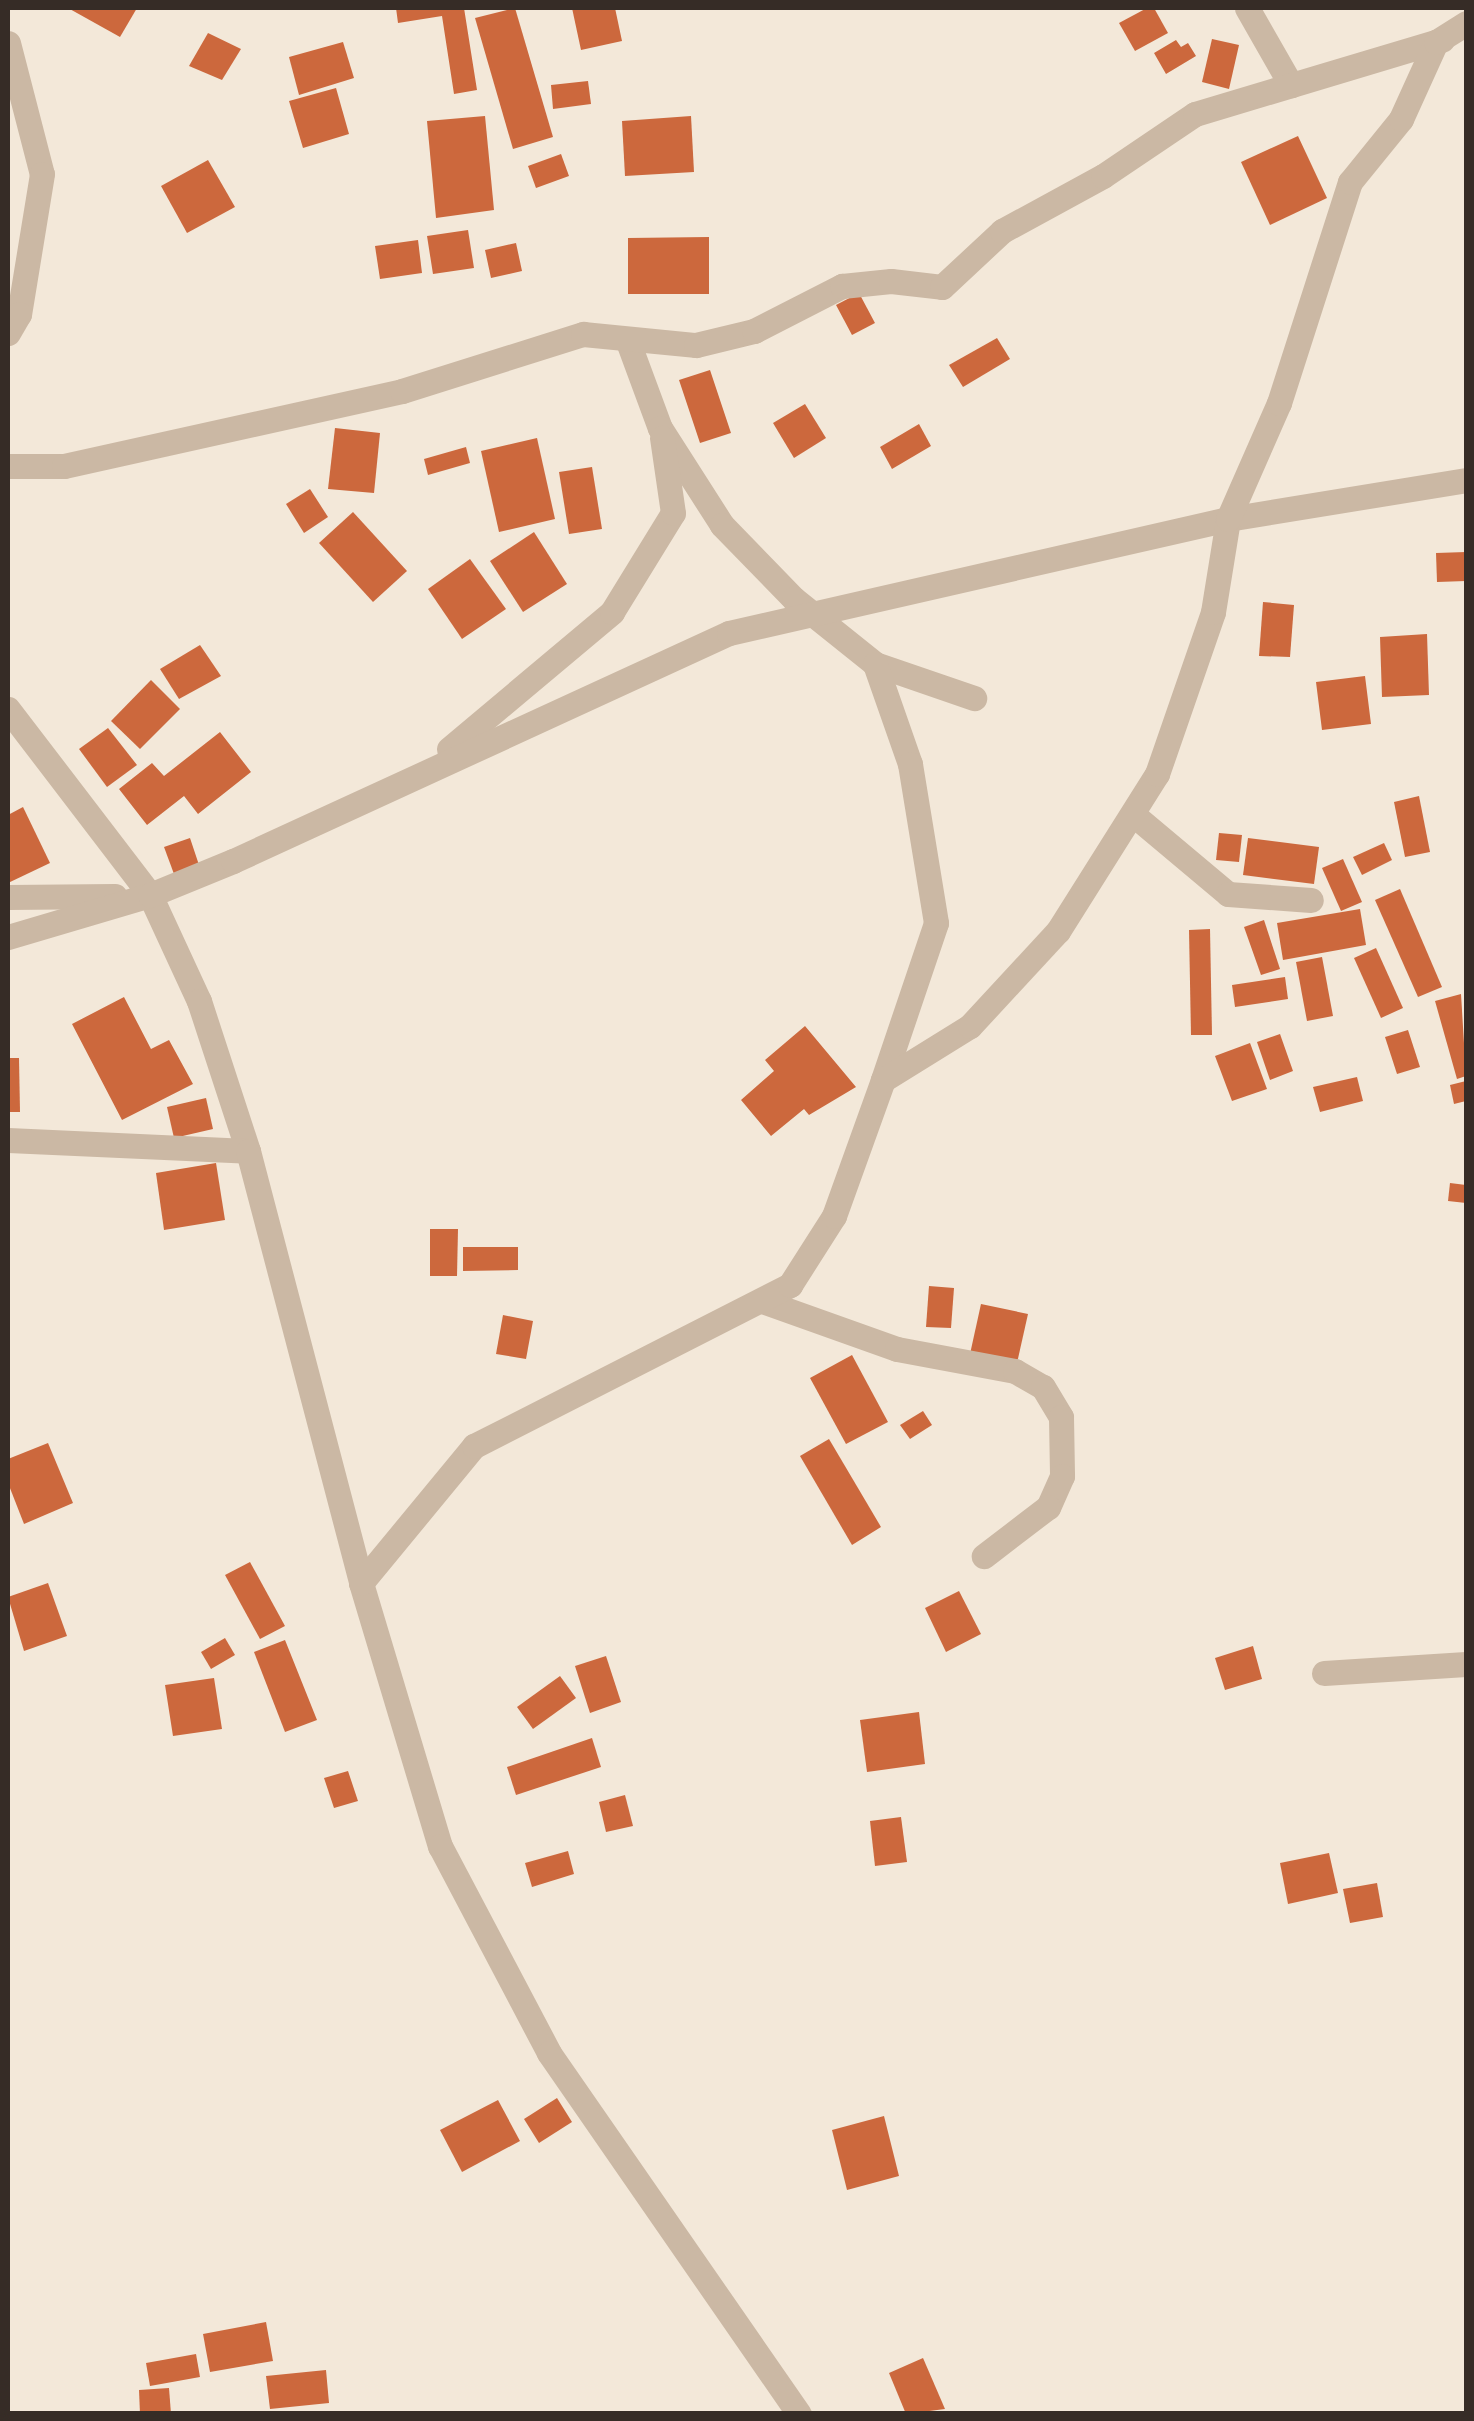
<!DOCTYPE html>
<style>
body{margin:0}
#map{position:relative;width:1474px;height:2421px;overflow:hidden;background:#f3e8d9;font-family:Arial,sans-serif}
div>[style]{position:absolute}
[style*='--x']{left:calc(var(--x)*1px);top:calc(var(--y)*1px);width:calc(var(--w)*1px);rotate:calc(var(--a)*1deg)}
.building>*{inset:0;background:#cc683d}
.street>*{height:25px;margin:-12.5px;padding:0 12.5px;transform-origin:12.5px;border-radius:12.5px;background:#cbb8a4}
span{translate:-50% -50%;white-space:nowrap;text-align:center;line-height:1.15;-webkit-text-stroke:8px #faf2e5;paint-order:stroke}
.frame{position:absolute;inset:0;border:10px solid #362c26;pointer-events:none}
</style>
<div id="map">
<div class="building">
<i style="clip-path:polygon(68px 8px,137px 8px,120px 37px)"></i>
<i style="clip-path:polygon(396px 8px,464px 8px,477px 90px,454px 94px,442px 16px,398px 23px)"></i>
<i style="clip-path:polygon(515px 8px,553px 137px,513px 149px,475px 18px)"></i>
<i style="clip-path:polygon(572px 8px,615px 8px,622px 41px,581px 50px)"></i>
<i style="clip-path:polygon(1147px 8px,1154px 8px,1168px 33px,1135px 51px,1119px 23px)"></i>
<i style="clip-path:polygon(208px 33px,241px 49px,222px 80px,189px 66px)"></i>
<i style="clip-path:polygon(1212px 39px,1239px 45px,1229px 89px,1202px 82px)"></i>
<i style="clip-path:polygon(1176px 40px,1181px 47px,1188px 43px,1196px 56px,1166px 74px,1154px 53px)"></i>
<i style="clip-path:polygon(343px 42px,354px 78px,299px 95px,289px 57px)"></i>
<i style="clip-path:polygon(588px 81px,591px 104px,553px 109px,551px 85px)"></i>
<i style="clip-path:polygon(336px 88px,349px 134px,303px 148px,289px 101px)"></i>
<i style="clip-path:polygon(485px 116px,494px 210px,436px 218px,427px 121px)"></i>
<i style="clip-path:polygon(691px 116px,694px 172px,625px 176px,622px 121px)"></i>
<i style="clip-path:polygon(1298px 136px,1327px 198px,1270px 225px,1241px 162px)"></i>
<i style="clip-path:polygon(561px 154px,569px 176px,536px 188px,528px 166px)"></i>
<i style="clip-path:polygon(208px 160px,235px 207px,187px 233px,161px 186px)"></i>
<i style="clip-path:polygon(468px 230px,474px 268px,433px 274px,427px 236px)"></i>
<i style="clip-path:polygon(709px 237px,709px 294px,628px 294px,628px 238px)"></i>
<i style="clip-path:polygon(418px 240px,422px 273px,380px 279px,375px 246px)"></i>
<i style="clip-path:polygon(516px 243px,522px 271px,491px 278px,485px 250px)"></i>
<i style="clip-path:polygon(859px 293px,875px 323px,852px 335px,836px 305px)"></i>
<i style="clip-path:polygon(997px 338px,1010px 359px,963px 387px,949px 365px)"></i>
<i style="clip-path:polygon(710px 370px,731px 433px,700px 443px,679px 380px)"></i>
<i style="clip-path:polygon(805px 404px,826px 438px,794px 458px,773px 423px)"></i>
<i style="clip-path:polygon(919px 424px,931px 446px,892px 469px,880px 447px)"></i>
<i style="clip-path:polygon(335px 428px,380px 433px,374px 493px,328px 489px)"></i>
<i style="clip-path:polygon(537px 438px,555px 519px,499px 532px,481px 451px)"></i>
<i style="clip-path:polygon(466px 447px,470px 463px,428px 475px,424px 459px)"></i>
<i style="clip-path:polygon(592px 467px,602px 529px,569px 534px,559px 472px)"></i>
<i style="clip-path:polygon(310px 489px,328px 517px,304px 533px,286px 504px)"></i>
<i style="clip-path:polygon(353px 512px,407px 571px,373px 602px,319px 543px)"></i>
<i style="clip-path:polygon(534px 532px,567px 584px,523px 612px,490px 561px)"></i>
<i style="clip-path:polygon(1466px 552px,1466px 581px,1437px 582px,1436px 553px)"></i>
<i style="clip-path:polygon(470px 559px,506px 609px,462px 639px,428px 589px)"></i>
<i style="clip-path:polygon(1263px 602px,1294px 605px,1290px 657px,1259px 656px)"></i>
<i style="clip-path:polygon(1427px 634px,1429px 695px,1382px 697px,1380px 637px)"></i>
<i style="clip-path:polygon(200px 645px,221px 676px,179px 699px,160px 669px)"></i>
<i style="clip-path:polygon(1365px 676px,1371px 724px,1322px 730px,1316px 682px)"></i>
<i style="clip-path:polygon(151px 680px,180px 709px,140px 749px,111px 721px)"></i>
<i style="clip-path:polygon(108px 728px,137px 765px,107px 787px,79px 749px)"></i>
<i style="clip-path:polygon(220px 732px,251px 772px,198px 814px,184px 796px,147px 825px,119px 789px,152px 763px,164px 776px)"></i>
<i style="clip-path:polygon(1419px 796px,1430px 852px,1405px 857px,1394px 802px)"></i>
<i style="clip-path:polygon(23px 807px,50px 863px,8px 883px,8px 815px)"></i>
<i style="clip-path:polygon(1219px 833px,1242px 835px,1239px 862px,1216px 860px)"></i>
<i style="clip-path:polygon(190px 838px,199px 865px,174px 874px,164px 847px)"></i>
<i style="clip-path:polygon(1248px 838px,1319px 847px,1314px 884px,1243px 875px)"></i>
<i style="clip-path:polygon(1384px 843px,1392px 860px,1362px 875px,1353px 857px)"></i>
<i style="clip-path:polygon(1343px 859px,1362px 902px,1341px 911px,1322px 868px)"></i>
<i style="clip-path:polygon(1400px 889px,1442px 987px,1418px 997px,1375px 900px)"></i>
<i style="clip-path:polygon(1360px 909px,1366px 945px,1283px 960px,1277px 923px)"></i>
<i style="clip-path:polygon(1264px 920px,1280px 969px,1261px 975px,1244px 927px)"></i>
<i style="clip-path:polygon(1210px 929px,1212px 1035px,1191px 1035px,1189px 930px)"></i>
<i style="clip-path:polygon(1376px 948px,1403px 1008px,1381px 1018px,1354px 958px)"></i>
<i style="clip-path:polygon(1322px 957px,1333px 1016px,1307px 1021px,1296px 962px)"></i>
<i style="clip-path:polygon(1285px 977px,1288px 999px,1235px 1007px,1232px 985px)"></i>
<i style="clip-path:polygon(1461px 994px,1466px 1076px,1457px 1079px,1435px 1001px)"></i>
<i style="clip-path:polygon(124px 997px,151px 1049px,169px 1040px,193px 1084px,122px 1120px,72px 1024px)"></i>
<i style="clip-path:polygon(805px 1026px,856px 1087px,809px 1115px,804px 1109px,771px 1136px,741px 1100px,774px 1071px,765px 1060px)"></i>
<i style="clip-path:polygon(1408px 1030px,1420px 1067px,1397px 1074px,1385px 1037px)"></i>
<i style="clip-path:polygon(1280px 1034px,1293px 1071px,1270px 1080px,1257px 1042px)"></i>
<i style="clip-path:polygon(1250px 1043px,1267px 1089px,1232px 1101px,1215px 1056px)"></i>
<i style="clip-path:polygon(8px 1058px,19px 1058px,20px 1112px,8px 1112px)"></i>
<i style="clip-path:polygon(1357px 1077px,1363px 1101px,1320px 1112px,1313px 1087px)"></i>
<i style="clip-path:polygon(1466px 1081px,1466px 1101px,1454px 1104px,1450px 1085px)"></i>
<i style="clip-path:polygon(206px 1098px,213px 1129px,174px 1138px,167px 1107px)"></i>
<i style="clip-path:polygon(216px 1163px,225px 1220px,164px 1230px,156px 1173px)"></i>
<i style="clip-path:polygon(1450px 1183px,1466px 1185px,1466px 1203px,1448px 1201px)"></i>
<i style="clip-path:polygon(430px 1229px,458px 1229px,457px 1276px,430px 1276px)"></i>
<i style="clip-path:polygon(463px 1247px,518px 1247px,518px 1270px,463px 1271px)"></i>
<i style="clip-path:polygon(929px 1286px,954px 1288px,951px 1328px,926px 1327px)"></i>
<i style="clip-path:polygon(981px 1304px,1028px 1314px,1017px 1363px,970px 1354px)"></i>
<i style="clip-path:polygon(503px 1315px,533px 1321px,526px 1359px,496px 1354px)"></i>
<i style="clip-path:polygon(852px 1355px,888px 1422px,846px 1444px,810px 1378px)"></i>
<i style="clip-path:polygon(923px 1411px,932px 1425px,910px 1439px,900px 1425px)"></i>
<i style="clip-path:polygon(829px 1439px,881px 1527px,852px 1545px,800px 1456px)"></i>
<i style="clip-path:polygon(48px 1443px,73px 1503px,24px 1524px,8px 1483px,8px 1459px)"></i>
<i style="clip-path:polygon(250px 1562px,285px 1626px,260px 1639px,225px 1575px)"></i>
<i style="clip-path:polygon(48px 1583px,67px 1636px,24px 1651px,8px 1597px)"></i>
<i style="clip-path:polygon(959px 1591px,981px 1634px,946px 1652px,925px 1608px)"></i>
<i style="clip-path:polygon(225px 1638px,235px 1655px,211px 1669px,201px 1652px)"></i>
<i style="clip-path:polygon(285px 1640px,317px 1720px,285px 1732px,254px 1652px)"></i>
<i style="clip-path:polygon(1253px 1646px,1262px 1679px,1225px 1690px,1215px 1658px)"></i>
<i style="clip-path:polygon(606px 1656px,621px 1702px,590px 1713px,575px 1666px)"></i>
<i style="clip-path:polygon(560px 1676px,576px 1698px,533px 1729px,517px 1707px)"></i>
<i style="clip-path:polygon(214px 1678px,222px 1729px,173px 1736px,165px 1685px)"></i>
<i style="clip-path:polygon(919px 1712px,925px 1764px,867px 1772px,860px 1720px)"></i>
<i style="clip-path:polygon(592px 1738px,601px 1767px,516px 1795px,507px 1767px)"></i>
<i style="clip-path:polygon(348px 1771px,358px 1801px,334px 1808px,324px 1778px)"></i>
<i style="clip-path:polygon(625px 1795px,633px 1826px,606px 1832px,599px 1802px)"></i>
<i style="clip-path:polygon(901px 1817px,907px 1862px,875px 1866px,870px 1821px)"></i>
<i style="clip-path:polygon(568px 1851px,574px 1874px,532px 1887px,525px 1863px)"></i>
<i style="clip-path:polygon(1329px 1853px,1338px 1893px,1288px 1904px,1280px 1863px)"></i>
<i style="clip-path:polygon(1377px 1883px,1383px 1917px,1350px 1923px,1343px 1889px)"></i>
<i style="clip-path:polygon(557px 2098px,572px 2122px,539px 2143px,524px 2119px)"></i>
<i style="clip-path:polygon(498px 2100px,520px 2141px,462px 2172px,440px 2130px)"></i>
<i style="clip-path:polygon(884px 2116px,899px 2176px,847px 2190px,832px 2130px)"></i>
<i style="clip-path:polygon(266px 2322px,273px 2361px,210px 2372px,203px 2334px)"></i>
<i style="clip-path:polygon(196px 2354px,200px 2377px,150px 2386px,146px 2363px)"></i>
<i style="clip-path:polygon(923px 2358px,945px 2409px,906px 2414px,889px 2373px)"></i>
<i style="clip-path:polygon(326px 2370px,329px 2403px,270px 2409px,266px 2376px)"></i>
<i style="clip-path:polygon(169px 2388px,171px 2414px,140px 2414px,139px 2390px)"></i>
</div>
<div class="street">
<i style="--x:1247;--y:8;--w:89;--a:60.3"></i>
<i style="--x:8;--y:43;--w:135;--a:75.5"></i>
<i style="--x:42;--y:174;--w:142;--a:99.3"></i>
<i style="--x:19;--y:314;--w:22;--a:120"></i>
<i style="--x:627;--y:339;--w:95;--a:69.7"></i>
<i style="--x:660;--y:428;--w:115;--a:57.4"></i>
<i style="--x:722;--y:525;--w:103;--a:45.8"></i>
<i style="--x:794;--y:599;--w:104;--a:38.7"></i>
<i style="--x:875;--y:664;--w:105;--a:19"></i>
<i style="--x:8;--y:466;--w:56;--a:0"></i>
<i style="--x:64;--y:466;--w:346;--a:-12.5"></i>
<i style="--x:402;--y:391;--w:190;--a:-17.5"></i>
<i style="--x:583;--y:334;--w:114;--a:5.6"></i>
<i style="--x:696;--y:345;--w:60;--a:-13.6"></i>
<i style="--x:754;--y:331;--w:99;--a:-27.1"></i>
<i style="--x:842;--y:286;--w:49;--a:-5.8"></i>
<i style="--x:891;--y:281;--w:51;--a:6.7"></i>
<i style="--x:942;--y:287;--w:82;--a:-43"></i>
<i style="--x:1002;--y:231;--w:115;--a:-28.6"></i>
<i style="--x:1103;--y:176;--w:111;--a:-34"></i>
<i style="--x:1195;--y:114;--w:258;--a:-16.7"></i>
<i style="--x:875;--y:664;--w:106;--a:70.7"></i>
<i style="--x:910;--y:764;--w:161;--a:80.7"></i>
<i style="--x:936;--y:923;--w:166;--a:108.7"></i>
<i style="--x:8;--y:709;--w:234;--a:52.6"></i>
<i style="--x:150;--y:895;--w:117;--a:65.2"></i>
<i style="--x:199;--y:1001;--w:158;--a:71.9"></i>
<i style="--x:449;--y:749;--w:213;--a:-40"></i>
<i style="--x:612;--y:612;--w:116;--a:-58.4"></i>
<i style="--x:673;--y:513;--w:76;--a:-98.3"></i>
<i style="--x:1135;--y:816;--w:121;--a:40"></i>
<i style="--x:1228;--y:894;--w:83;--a:4.1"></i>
<i style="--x:8;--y:897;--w:107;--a:-0.5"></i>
<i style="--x:8;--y:937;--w:148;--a:-16.5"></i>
<i style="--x:150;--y:895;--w:90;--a:-22.3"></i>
<i style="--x:233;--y:861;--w:546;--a:-24.69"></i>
<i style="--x:729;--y:633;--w:512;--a:-12.87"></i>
<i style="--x:1228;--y:519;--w:241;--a:-9.3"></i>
<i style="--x:8;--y:1140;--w:240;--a:2.6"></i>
<i style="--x:248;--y:1151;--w:447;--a:75.3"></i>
<i style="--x:361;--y:1583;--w:275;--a:73.3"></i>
<i style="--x:440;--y:1846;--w:234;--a:62.2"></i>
<i style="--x:549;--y:2053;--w:439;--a:55.3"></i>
<i style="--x:765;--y:1302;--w:140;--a:19.6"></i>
<i style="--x:897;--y:1349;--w:120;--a:10.6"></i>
<i style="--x:1015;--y:1371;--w:32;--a:30"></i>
<i style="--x:1043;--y:1387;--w:35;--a:59"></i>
<i style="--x:1061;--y:1417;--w:59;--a:89"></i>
<i style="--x:1062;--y:1476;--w:34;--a:114"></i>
<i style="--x:1048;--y:1507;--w:81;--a:142.6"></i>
<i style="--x:361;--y:1583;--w:178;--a:-50.5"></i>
<i style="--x:474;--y:1446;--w:355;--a:-27"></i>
<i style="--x:790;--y:1285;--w:82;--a:-57.5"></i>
<i style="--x:834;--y:1216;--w:145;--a:-70.2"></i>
<i style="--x:883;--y:1080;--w:102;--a:-31.8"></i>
<i style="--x:970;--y:1026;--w:129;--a:-47.2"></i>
<i style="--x:1058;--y:931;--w:186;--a:-57.8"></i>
<i style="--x:1157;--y:774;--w:171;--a:-70.9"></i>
<i style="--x:1213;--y:612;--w:94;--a:-80.8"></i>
<i style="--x:1228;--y:519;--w:127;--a:-66.3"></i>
<i style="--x:1279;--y:403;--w:232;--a:-72.2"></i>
<i style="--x:1350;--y:182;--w:81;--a:-51"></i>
<i style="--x:1401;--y:119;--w:85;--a:-65.6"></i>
<i style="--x:1436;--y:42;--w:36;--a:-32"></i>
<i style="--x:1324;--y:1673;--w:142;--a:-3.6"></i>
</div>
<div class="frame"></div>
</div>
